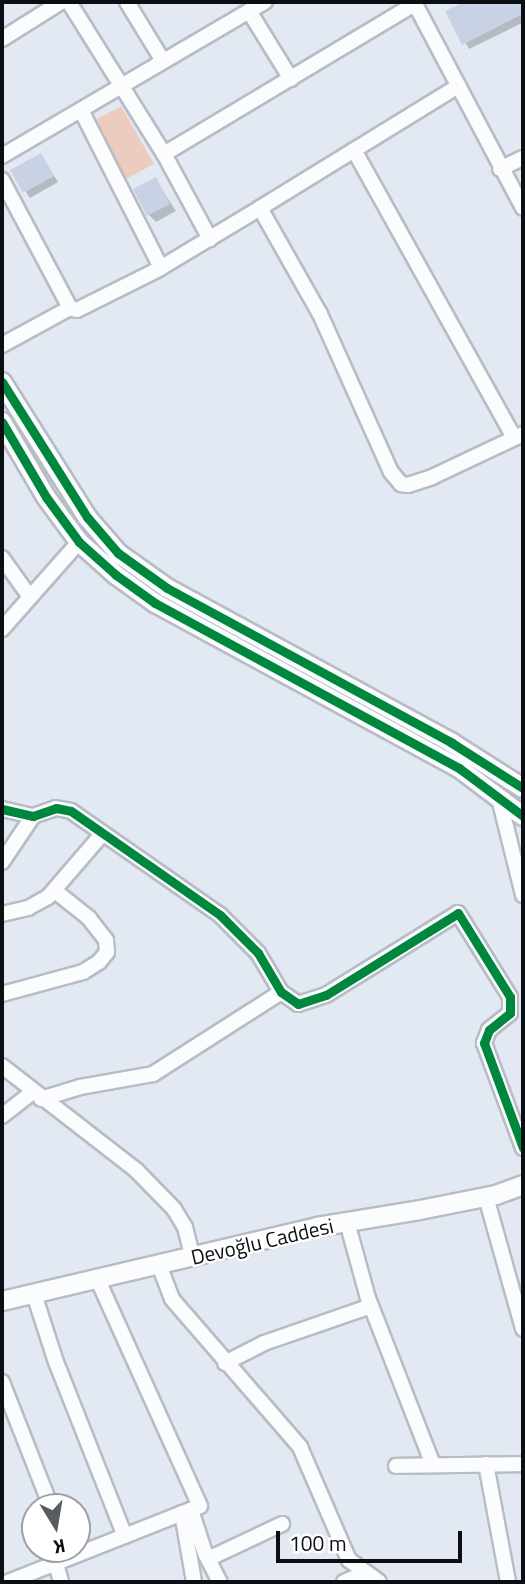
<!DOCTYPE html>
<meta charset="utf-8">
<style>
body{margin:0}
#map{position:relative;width:525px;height:1584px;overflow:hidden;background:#e3e9f3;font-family:"Titillium Web",sans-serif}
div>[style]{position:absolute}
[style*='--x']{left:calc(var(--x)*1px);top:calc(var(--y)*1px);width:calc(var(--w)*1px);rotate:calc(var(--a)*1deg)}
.green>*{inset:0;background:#ebccbe}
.shadow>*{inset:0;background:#0003}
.building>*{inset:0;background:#c8d2e4}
.roads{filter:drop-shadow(2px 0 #b8bcc4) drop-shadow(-2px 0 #b8bcc4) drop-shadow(0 2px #b8bcc4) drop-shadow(0 -2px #b8bcc4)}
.minor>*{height:14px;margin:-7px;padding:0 7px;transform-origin:7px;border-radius:7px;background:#fbfcfd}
.tertiary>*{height:18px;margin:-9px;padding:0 9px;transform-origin:9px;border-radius:9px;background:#fbfcfd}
.cycleway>*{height:9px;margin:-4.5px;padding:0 4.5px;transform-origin:4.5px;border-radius:4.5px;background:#00873e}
span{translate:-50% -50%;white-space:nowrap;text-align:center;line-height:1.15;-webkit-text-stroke:5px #fff;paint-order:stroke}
.street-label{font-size:21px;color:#0b0f14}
.frame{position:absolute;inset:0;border:4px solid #0b0f14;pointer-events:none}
.north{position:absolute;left:21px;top:1493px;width:70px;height:70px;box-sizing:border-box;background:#fff;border:2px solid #9d9fa1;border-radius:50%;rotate:169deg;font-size:19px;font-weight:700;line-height:28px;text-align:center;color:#0b0f14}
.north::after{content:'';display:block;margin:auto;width:24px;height:32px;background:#575b62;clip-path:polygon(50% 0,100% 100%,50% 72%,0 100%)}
.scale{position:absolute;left:276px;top:1531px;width:186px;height:32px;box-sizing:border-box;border:4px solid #0b0f14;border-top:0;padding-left:9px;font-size:21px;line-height:24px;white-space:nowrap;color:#0b0f14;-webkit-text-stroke:5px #fff;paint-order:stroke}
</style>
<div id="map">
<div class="green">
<i style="clip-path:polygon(121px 106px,154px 164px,122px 181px,97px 119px)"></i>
</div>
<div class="shadow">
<i style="clip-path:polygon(468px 2px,523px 2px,523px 25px,522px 23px,469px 49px,447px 12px)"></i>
<i style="clip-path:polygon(41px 155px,58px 182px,30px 198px,12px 171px)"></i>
<i style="clip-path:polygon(155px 179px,176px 211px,156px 222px,149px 215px)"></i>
</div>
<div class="building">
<i style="clip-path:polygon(464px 2px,523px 2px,523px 14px,462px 45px,445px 11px)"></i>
<i style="clip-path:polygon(41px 153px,54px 176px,23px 193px,10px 170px)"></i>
<i style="clip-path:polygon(156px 177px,170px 204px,147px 216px,133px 189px)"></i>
</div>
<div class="roads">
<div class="minor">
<i style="--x:69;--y:2;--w:179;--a:58"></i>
<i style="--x:127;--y:2;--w:69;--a:58.6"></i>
<i style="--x:414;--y:2;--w:233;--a:62.1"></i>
<i style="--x:249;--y:11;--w:80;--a:58.3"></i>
<i style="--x:2;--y:39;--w:70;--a:-32.1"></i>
<i style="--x:81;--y:110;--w:177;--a:63.1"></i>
<i style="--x:354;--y:150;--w:329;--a:60.9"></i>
<i style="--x:2;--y:156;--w:305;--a:-30.4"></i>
<i style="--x:500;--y:169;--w:25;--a:-26"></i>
<i style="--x:2;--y:180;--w:145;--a:62"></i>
<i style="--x:70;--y:308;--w:7;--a:16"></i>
<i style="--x:77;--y:310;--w:89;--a:-26.6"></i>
<i style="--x:157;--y:270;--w:120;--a:-31"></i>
<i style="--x:260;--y:208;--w:122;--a:60.5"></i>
<i style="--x:320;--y:314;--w:173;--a:65.8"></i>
<i style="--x:391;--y:472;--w:16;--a:50"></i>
<i style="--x:401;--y:484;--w:7;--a:8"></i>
<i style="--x:408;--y:485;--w:25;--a:-18"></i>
<i style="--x:432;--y:477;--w:101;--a:-25.3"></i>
<i style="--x:260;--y:208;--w:233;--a:-31.6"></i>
<i style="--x:210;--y:239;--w:97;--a:-118.4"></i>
<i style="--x:164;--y:154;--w:292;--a:-30.9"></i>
<i style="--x:2;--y:345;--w:77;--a:-28.6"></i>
<i style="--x:2;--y:558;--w:48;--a:54.3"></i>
<i style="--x:2;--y:629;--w:116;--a:-48.5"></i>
<i style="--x:499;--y:798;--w:100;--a:76.1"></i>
<i style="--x:2;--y:809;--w:32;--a:13"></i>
<i style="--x:33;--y:816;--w:24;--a:-19"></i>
<i style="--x:56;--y:808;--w:15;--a:11"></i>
<i style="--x:71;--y:811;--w:182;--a:34.9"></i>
<i style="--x:220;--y:915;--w:54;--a:45"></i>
<i style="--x:258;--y:953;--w:45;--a:59.5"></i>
<i style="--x:281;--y:992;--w:21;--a:35"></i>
<i style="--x:298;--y:1004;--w:29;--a:-18"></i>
<i style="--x:326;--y:995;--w:155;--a:-31.8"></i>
<i style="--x:458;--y:913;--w:99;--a:58.2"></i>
<i style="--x:510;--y:997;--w:16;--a:90"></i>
<i style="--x:510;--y:1013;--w:27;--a:141"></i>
<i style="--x:489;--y:1030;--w:14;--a:111"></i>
<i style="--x:484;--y:1043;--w:112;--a:69.6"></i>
<i style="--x:2;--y:862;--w:55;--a:-56"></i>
<i style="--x:2;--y:914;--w:27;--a:-13"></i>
<i style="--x:28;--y:908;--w:23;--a:-29"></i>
<i style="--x:48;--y:897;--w:84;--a:-49.3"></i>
<i style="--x:2;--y:994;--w:84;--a:-15.2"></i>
<i style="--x:83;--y:972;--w:19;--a:-32"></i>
<i style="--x:99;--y:962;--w:13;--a:-51"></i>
<i style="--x:107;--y:952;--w:12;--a:-95"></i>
<i style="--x:106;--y:940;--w:28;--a:-128"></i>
<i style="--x:89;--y:918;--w:43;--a:-141.5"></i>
<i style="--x:2;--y:1066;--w:170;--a:37.8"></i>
<i style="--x:136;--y:1170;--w:54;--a:45.7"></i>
<i style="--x:174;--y:1209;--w:21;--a:59"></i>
<i style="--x:185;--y:1227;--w:30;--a:76"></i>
<i style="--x:41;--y:1099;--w:41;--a:-17.1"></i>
<i style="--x:80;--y:1087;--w:74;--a:-10.1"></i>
<i style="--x:153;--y:1074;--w:152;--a:-32.6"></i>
<i style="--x:2;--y:1116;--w:39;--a:-38"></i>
<i style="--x:486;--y:1197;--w:137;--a:74.3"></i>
<i style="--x:347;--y:1222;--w:79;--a:74.6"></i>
<i style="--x:368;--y:1298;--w:179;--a:68.7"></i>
<i style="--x:159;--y:1265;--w:36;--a:69"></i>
<i style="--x:172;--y:1299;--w:196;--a:49.1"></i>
<i style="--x:300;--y:1447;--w:123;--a:66.6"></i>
<i style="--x:349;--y:1560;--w:37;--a:36"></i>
<i style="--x:34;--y:1294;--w:71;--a:72.1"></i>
<i style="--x:56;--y:1362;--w:187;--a:68.4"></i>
<i style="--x:225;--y:1363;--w:44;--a:-27.1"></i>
<i style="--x:264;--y:1343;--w:113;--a:-19.1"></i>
<i style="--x:2;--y:1382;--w:134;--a:68.6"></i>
<i style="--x:486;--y:1464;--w:120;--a:79.4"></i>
<i style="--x:396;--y:1466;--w:127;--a:-0.9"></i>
<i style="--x:191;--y:1510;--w:45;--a:72"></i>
<i style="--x:205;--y:1553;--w:33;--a:63"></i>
<i style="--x:182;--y:1513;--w:70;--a:80.1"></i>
<i style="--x:208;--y:1559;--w:82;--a:-25.3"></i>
<i style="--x:56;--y:1564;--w:19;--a:74"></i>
<i style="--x:8;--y:1582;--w:206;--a:-21.6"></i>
<i style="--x:200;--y:1506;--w:248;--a:-114.3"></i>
<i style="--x:344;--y:1582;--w:23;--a:-23"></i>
</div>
<div class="tertiary">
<i style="--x:2;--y:382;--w:160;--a:57.8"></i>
<i style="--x:87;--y:517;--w:48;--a:49.3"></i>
<i style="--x:118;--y:553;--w:60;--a:35.5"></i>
<i style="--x:167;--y:588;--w:324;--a:28.5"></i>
<i style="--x:452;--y:743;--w:84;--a:32.4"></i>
<i style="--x:2;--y:422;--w:87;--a:59.6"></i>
<i style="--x:46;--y:497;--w:56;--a:53.7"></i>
<i style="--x:79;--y:542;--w:50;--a:41.7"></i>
<i style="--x:116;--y:575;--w:48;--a:35.7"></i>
<i style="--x:155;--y:603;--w:346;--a:28.5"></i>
<i style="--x:459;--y:768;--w:80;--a:36.9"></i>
<i style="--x:2;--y:1301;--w:324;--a:-13.2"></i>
<i style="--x:317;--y:1227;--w:104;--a:-9.4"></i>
<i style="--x:420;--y:1210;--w:77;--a:-11.2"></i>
<i style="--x:496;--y:1195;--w:29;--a:-20"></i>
</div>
</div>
<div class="cycleway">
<i style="--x:2;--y:382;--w:160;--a:57.8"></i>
<i style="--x:87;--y:517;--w:48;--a:49.3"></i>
<i style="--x:118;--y:553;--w:60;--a:35.5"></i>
<i style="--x:167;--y:588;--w:324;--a:28.5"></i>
<i style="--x:452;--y:743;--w:84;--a:32.4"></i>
<i style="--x:2;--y:422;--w:87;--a:59.6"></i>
<i style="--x:46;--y:497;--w:56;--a:53.7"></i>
<i style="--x:79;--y:542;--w:50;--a:41.7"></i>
<i style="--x:116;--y:575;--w:48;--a:35.7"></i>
<i style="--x:155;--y:603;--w:346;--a:28.5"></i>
<i style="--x:459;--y:768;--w:80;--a:36.9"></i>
<i style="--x:2;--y:809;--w:32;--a:13"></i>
<i style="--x:33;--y:816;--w:24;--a:-19"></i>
<i style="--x:56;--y:808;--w:15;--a:11"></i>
<i style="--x:71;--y:811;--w:182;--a:34.9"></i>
<i style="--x:220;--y:915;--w:54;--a:45"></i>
<i style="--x:258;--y:953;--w:45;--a:59.5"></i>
<i style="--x:281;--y:992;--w:21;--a:35"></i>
<i style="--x:298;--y:1004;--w:29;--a:-18"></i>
<i style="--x:326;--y:995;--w:155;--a:-31.8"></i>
<i style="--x:458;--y:913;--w:99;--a:58.2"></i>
<i style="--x:510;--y:997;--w:16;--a:90"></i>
<i style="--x:510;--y:1013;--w:27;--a:141"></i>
<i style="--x:489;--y:1030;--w:14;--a:111"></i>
<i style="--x:484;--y:1043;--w:112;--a:69.6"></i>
</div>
<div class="street-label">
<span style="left:262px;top:1241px;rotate:-13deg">Devoğlu Caddesi</span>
</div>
<div class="frame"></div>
<div class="north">K</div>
<div class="scale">100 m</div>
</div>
